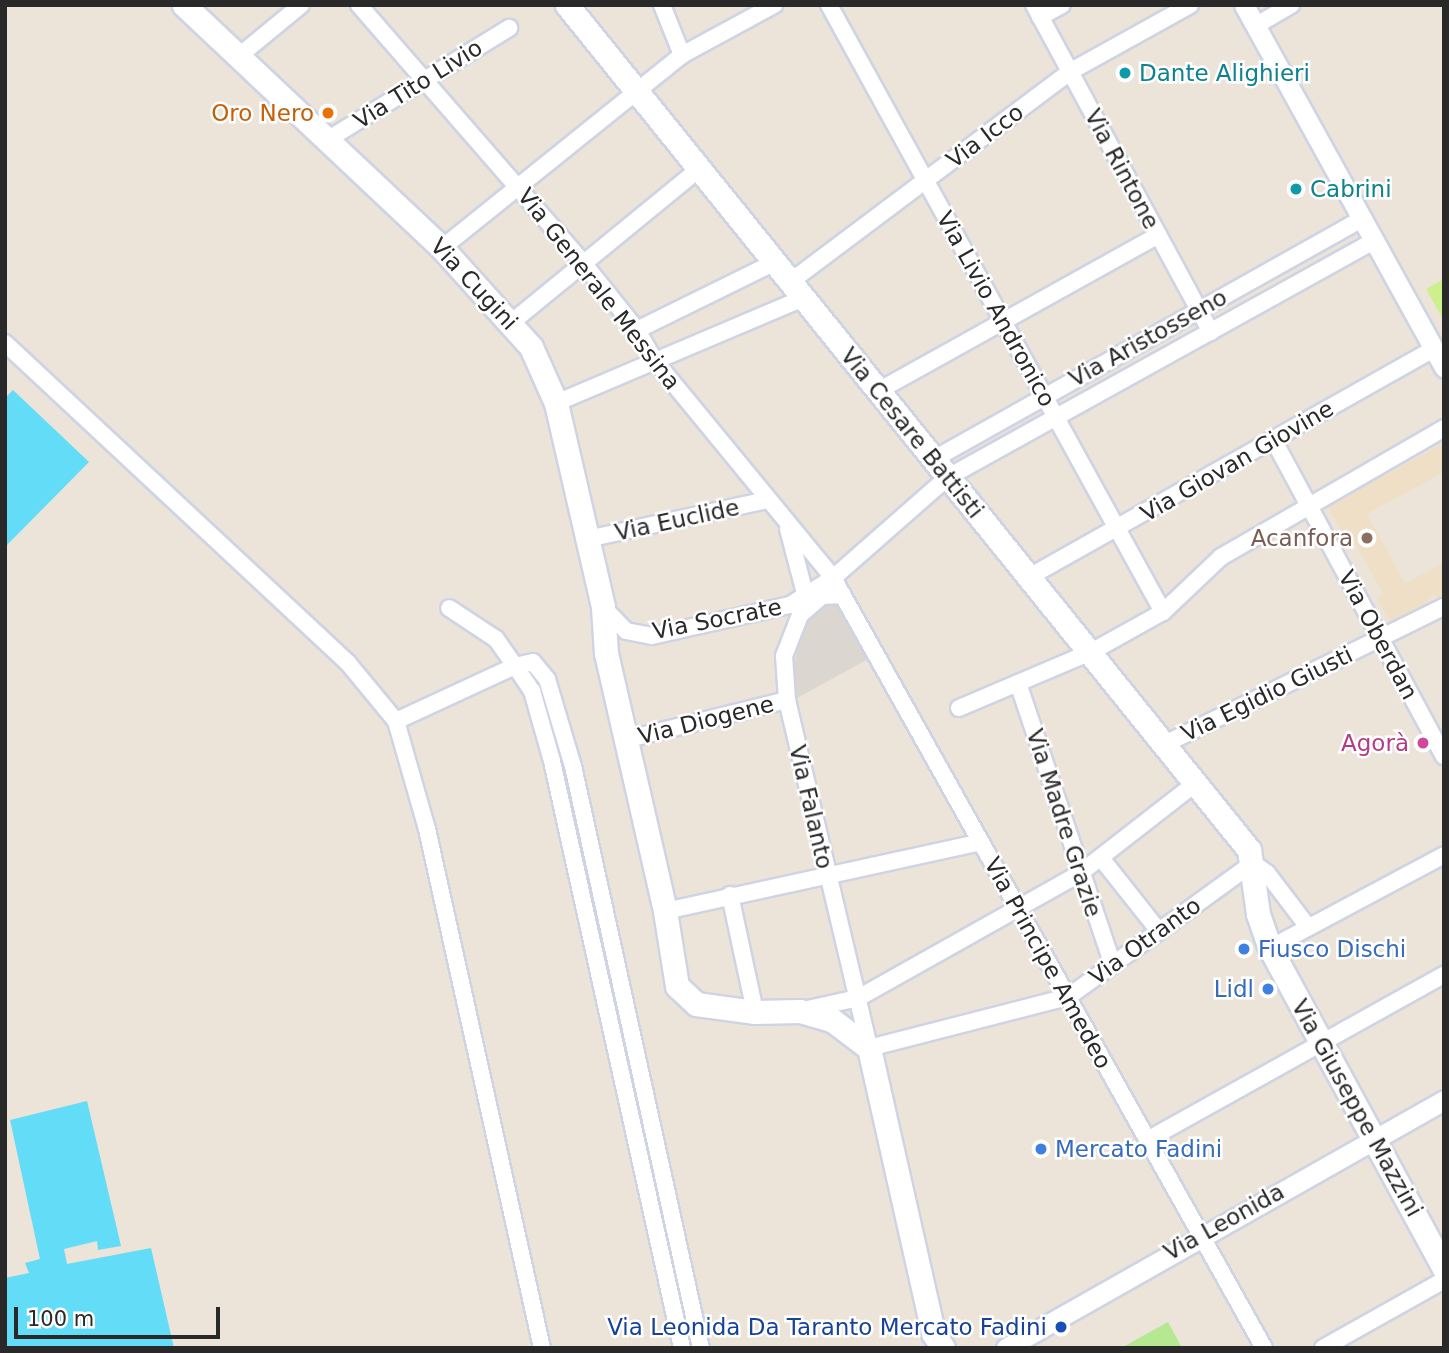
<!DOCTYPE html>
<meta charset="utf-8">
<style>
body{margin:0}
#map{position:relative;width:1449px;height:1353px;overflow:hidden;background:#ece3d9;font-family:"DejaVu Sans",sans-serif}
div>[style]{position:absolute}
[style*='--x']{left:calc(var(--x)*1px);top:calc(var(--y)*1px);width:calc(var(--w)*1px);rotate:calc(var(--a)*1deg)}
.education>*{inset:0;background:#f0dfc7}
.green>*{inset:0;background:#b5e891}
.pitch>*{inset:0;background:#cdf08c}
.plaza>*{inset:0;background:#dcd6d0}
.water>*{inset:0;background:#63dcf7}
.roads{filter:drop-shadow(2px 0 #ced4e3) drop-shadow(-2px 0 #ced4e3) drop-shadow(0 2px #ced4e3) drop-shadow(0 -2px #ced4e3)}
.minor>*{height:16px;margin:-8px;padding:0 8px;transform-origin:8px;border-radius:8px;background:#fff}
.tertiary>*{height:19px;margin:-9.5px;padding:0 9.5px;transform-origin:9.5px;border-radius:9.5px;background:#fff}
.secondary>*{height:23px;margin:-11.5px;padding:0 11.5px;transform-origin:11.5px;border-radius:11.5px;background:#fff}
.dots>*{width:19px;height:19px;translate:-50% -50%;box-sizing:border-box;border:4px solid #fff;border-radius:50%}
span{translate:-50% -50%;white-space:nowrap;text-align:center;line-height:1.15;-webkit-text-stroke:5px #fff;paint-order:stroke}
.culture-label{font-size:23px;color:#0d838f}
.left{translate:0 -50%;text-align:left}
.street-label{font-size:23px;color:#292929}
.food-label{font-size:23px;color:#c56008}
.right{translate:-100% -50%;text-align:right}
.education-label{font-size:23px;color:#785e54}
.hotel-label{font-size:23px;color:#b23c85}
.shop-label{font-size:23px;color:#366cbe}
.transit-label{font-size:23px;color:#164399}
.frame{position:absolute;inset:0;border:7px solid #292929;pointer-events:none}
.scale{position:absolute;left:14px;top:1307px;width:206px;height:32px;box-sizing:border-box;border:4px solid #292929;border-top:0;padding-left:9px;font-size:21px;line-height:24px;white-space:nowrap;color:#292929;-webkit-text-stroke:5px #fff;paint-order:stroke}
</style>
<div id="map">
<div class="education">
<i style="clip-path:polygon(1444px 443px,1444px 472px,1367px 514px,1405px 583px,1444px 563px,1444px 596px,1437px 599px,1435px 595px,1428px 599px,1429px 603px,1391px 623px,1377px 598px,1383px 594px,1347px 528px,1341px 531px,1328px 507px)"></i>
</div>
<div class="green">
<i style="clip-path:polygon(1168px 1322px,1182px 1348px,1121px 1348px)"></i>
</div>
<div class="pitch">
<i style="clip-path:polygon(1444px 279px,1444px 321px,1426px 289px)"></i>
</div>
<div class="plaza">
<i style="clip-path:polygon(825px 601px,843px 606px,870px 658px,797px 698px,794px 666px,800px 638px,814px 609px)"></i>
</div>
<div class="water">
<i style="clip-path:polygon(13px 390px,89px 462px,5px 547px,5px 398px)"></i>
<i style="clip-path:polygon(87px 1101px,121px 1246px,98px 1250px,97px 1241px,64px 1249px,67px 1264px,151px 1248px,174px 1348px,5px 1348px,5px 1278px,29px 1273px,25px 1263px,40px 1259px,10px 1120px)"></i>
</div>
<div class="roads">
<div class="minor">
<i style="--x:359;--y:5;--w:343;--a:49"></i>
<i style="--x:584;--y:264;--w:85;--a:51.2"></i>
<i style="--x:637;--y:330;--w:36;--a:60"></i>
<i style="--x:655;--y:361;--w:281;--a:50.6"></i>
<i style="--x:833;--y:578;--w:882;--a:60.76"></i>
<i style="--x:662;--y:5;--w:54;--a:68.2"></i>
<i style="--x:829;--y:5;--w:693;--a:61.18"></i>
<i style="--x:1034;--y:5;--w:372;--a:61.6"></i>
<i style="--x:1040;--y:17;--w:25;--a:-29"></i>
<i style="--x:1255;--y:26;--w:42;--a:-30.3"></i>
<i style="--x:239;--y:56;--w:80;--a:-39.4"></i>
<i style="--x:327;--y:140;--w:214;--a:-31.6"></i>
<i style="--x:442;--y:248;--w:308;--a:-38.8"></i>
<i style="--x:682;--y:55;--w:105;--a:-28.5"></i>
<i style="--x:790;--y:282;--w:351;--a:-36.9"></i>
<i style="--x:1071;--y:71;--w:136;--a:-29"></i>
<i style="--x:512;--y:322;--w:242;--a:-39.3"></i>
<i style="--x:637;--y:330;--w:154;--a:-26.2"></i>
<i style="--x:5;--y:343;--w:469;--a:43"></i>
<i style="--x:348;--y:663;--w:75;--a:50.4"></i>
<i style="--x:396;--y:721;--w:112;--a:74"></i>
<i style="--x:427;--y:829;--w:532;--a:77.51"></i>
<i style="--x:878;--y:391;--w:321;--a:-29.1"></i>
<i style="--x:556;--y:403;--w:268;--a:-23"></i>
<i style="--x:1273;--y:439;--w:360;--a:61.7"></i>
<i style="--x:934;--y:459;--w:491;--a:-29.3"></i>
<i style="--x:788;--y:529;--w:70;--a:75.2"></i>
<i style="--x:587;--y:539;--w:185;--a:-12.2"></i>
<i style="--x:1029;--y:577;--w:465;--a:-29.4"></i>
<i style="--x:843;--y:595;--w:21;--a:177"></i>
<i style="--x:822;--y:596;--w:29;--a:139"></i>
<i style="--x:800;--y:615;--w:44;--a:111.3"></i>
<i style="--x:784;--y:656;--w:44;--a:86.1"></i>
<i style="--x:787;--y:700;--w:358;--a:76.7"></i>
<i style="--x:869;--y:1048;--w:205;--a:-14.4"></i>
<i style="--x:1068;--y:997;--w:228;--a:-35.9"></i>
<i style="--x:1253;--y:863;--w:17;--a:36"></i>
<i style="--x:1267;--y:873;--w:68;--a:52.8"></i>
<i style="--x:603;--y:607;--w:33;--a:46"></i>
<i style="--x:626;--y:631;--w:26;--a:11"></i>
<i style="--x:652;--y:636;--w:141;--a:-12.7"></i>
<i style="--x:790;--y:605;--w:51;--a:-32.1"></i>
<i style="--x:833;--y:578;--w:153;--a:-41.3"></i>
<i style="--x:948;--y:477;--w:487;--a:-29"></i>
<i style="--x:1018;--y:683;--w:295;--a:71.4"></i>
<i style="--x:959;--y:708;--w:143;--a:-23"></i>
<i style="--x:1091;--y:652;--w:82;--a:-29.1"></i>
<i style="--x:1163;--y:612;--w:80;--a:-43.5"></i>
<i style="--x:1221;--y:557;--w:258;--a:-30"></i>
<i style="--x:396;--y:721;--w:131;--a:-24.8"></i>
<i style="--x:515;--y:666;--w:33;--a:-125"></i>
<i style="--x:496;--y:639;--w:56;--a:-146.6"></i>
<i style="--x:624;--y:740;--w:168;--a:-13.8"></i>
<i style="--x:1165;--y:744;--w:311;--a:-26.2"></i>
<i style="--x:1101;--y:858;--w:92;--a:51.6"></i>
<i style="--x:730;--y:895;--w:120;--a:77.9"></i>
<i style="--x:665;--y:911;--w:323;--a:-12.3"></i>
<i style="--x:1270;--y:948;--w:197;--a:-28.1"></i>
<i style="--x:803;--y:1010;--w:56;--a:-12.3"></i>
<i style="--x:858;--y:998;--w:253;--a:-29.3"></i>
<i style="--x:1079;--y:874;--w:148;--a:-37.9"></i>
<i style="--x:1147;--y:1140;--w:340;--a:-29.1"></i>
<i style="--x:682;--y:1348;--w:601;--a:-102.49"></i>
<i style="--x:552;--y:761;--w:73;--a:-105.9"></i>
<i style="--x:532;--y:691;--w:30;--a:-124"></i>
<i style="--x:515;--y:666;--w:18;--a:-13"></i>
<i style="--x:533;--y:662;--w:22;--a:51"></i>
<i style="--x:547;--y:679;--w:91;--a:73.4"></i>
<i style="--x:573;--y:766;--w:596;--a:77.6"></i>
<i style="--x:1323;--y:1348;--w:139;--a:-29.3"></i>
</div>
<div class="tertiary">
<i style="--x:1244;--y:5;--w:414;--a:61.1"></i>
<i style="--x:1006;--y:1348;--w:503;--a:-29.52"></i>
</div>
<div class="secondary">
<i style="--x:184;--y:5;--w:354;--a:43.3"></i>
<i style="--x:442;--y:248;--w:133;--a:48"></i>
<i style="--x:531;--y:347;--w:61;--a:65.9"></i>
<i style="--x:556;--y:403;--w:209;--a:77"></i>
<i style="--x:603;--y:607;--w:46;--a:86.3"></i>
<i style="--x:606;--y:653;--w:265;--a:77.1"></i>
<i style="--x:665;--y:911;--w:76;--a:80.9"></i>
<i style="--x:677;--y:986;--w:26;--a:43"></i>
<i style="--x:696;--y:1004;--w:60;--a:7.7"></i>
<i style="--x:755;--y:1012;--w:45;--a:-1.3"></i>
<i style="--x:800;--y:1011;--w:33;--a:16"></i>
<i style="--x:832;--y:1020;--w:46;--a:37.1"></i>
<i style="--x:869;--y:1048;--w:292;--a:77.3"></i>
<i style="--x:933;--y:1333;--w:18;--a:56"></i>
<i style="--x:567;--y:5;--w:1086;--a:51.09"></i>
<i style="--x:1249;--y:850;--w:65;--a:82"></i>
<i style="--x:1258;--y:914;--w:36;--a:71"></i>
<i style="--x:1270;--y:948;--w:364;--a:61.5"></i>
</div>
</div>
<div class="dots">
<i style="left:1125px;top:73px;background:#0f9aa8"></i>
<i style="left:328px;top:113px;background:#e8710a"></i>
<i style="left:1296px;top:189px;background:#0f9aa8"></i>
<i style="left:1367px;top:538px;background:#8d6e63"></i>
<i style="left:1423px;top:743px;background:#d1479c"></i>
<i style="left:1244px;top:949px;background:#3f7fe0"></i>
<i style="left:1268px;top:989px;background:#3f7fe0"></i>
<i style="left:1041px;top:1149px;background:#3f7fe0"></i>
<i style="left:1061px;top:1327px;background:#1a4fb4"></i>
</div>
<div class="culture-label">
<span class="left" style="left:1139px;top:73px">Dante Alighieri</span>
<span class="left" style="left:1310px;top:189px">Cabrini</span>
</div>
<div class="street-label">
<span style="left:418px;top:84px;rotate:-32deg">Via Tito Livio</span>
<span style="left:985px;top:136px;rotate:-37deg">Via Icco</span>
<span style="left:1122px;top:169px;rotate:62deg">Via Rintone</span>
<span style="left:474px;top:284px;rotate:47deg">Via Cugini</span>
<span style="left:599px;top:289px;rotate:52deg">Via Generale Messina</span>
<span style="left:996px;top:309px;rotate:61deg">Via Livio Andronico</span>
<span style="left:1148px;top:338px;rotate:-29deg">Via Aristosseno</span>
<span style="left:912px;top:433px;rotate:51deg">Via Cesare Battisti</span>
<span style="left:1237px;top:461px;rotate:-30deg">Via Giovan Giovine</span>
<span style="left:677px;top:520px;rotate:-12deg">Via Euclide</span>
<span style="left:717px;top:619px;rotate:-11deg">Via Socrate</span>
<span style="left:1378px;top:635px;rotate:62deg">Via Oberdan</span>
<span style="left:1267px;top:694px;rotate:-26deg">Via Egidio Giusti</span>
<span style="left:706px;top:720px;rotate:-14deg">Via Diogene</span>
<span style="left:811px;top:807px;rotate:77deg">Via Falanto</span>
<span style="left:1064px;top:823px;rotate:72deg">Via Madre Grazie</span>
<span style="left:1145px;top:941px;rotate:-36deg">Via Otranto</span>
<span style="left:1048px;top:963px;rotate:61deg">Via Principe Amedeo</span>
<span style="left:1357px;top:1108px;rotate:61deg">Via Giuseppe Mazzini</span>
<span style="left:1224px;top:1222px;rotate:-29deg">Via Leonida</span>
</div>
<div class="food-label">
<span class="right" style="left:314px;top:113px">Oro Nero</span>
</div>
<div class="education-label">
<span class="right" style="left:1353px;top:538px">Acanfora</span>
</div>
<div class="hotel-label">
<span class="right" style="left:1409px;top:743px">Agorà</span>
</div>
<div class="shop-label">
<span class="left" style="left:1258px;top:949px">Fiusco Dischi</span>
<span class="right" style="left:1254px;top:989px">Lidl</span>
<span class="left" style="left:1055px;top:1149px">Mercato Fadini</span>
</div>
<div class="transit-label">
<span class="right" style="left:1047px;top:1327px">Via Leonida Da Taranto Mercato Fadini</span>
</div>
<div class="frame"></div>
<div class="scale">100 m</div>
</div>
